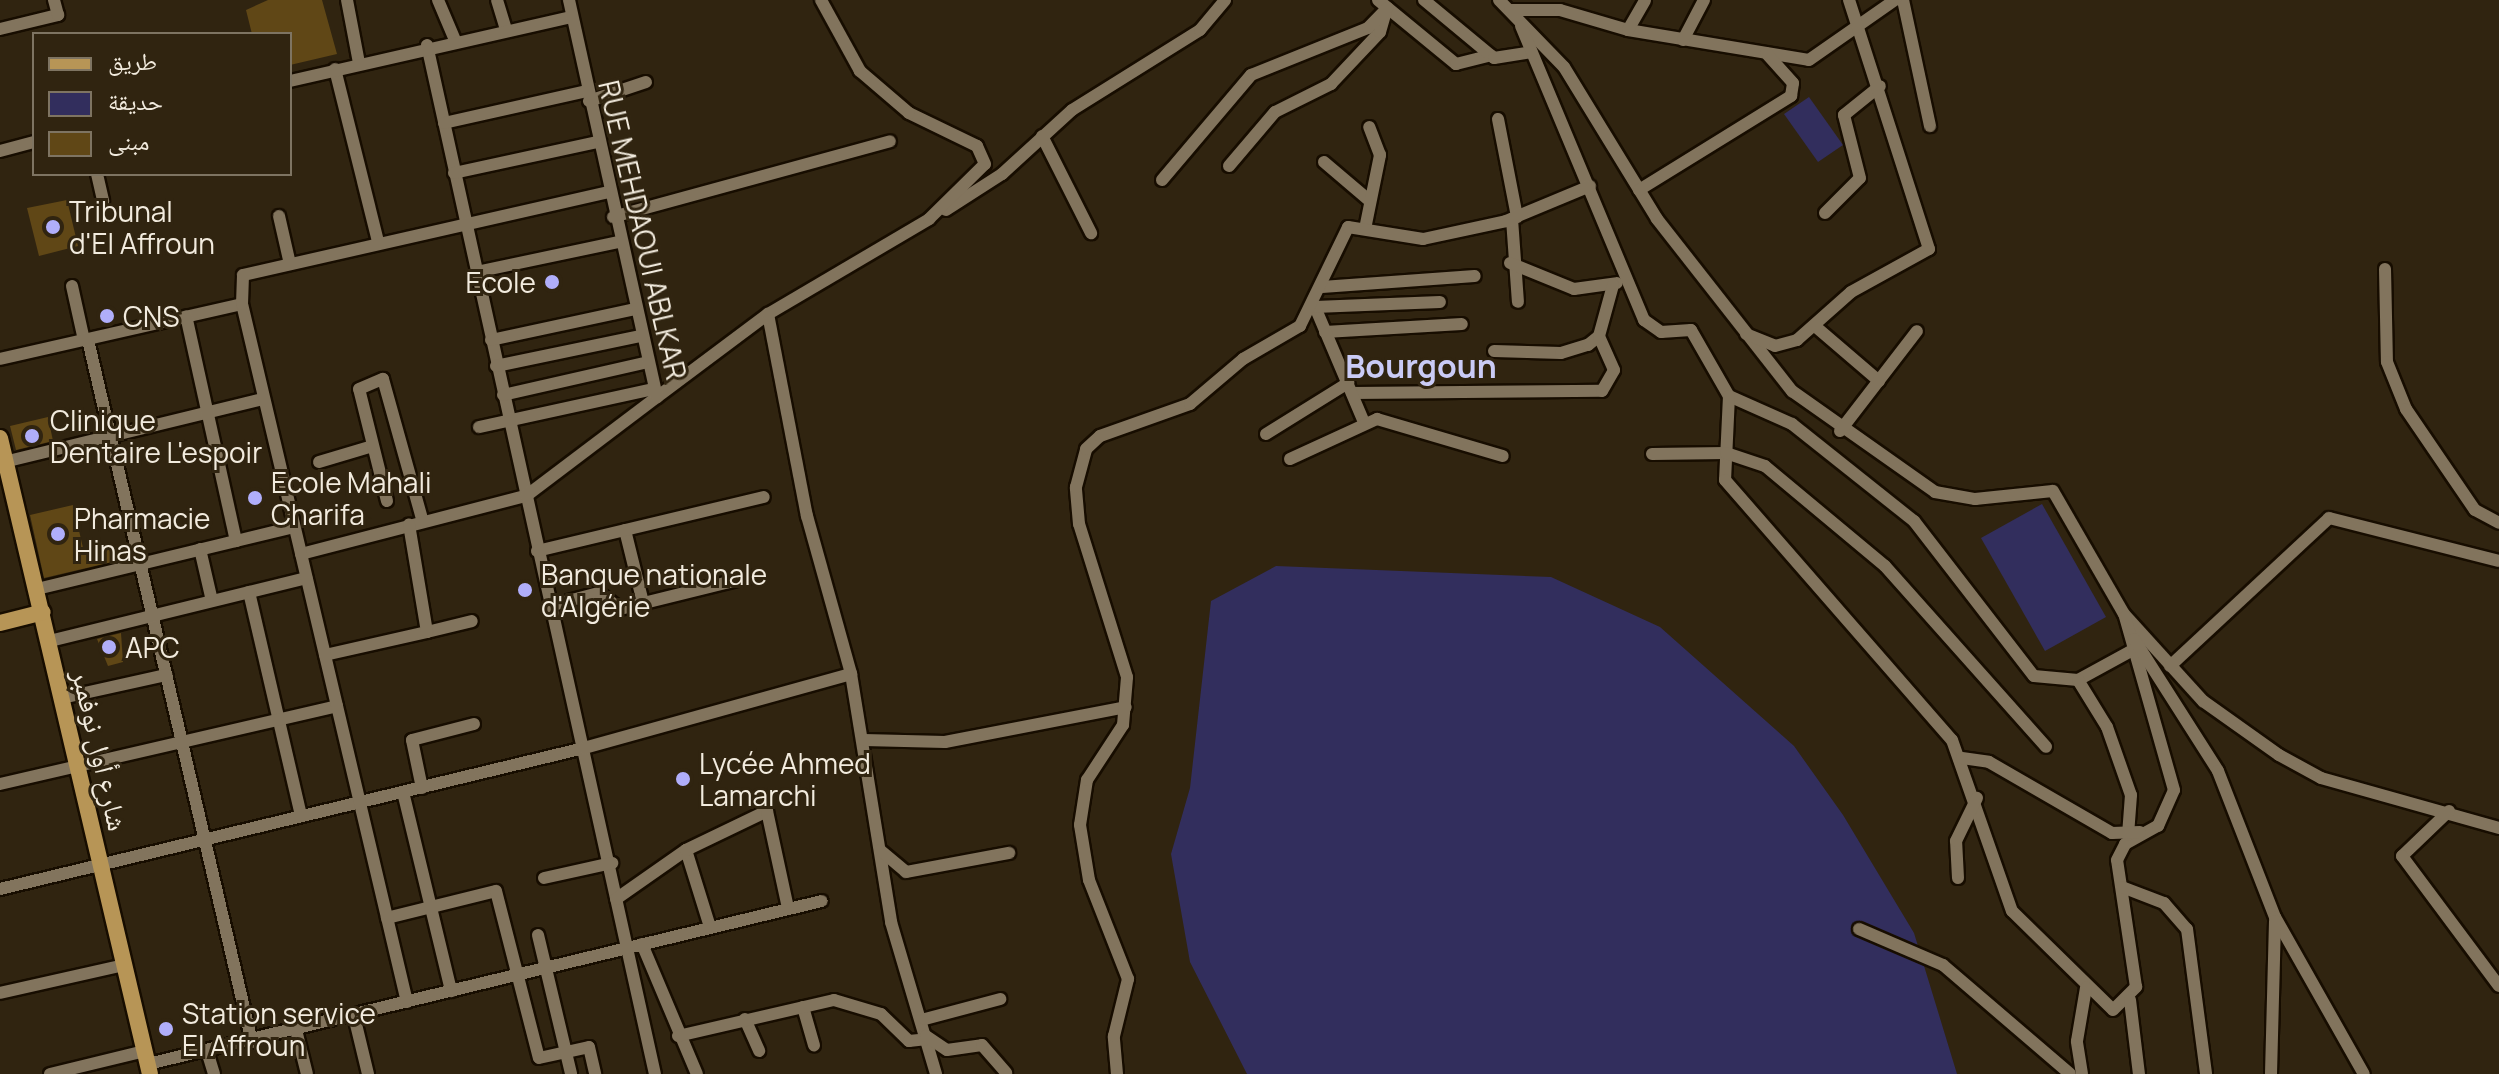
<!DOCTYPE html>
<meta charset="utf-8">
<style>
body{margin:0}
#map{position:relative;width:2499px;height:1074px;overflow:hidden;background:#302410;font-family:Manrope,"Noto Naskh Arabic",sans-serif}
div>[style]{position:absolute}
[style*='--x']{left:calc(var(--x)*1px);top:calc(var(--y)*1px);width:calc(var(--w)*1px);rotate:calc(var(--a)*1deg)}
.green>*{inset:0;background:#322e5d}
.building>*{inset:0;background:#604716}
.roads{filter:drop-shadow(2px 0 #170d00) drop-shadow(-2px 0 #170d00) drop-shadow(0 2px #170d00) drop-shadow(0 -2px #170d00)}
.minor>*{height:12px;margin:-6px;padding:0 6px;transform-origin:6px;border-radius:6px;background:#82745d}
.major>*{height:16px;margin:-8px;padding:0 8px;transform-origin:8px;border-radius:8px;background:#b79556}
.dots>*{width:22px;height:22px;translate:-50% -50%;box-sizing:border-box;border:4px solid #302410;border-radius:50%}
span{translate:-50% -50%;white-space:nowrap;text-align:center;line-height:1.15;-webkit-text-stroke:6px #302410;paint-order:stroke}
.poi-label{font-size:28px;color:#f2ebde}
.left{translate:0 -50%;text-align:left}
.right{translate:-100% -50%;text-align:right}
.street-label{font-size:28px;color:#f2ebde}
.quarter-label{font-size:32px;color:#cacbf6;font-weight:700}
.legend{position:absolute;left:32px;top:32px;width:260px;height:144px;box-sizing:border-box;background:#302410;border:2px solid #7e7462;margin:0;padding:10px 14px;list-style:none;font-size:24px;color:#f2ebde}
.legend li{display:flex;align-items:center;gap:16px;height:40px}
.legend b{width:40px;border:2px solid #7e7462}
</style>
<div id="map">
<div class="green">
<i style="clip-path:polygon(1809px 97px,1843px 145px,1818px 162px,1784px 114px)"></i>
<i style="clip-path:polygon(2042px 504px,2106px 617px,2045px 651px,1981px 538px)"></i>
<i style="clip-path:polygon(1276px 566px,1551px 577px,1660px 627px,1794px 746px,1843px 815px,1914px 933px,1957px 1074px,1247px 1074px,1190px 962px,1171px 854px,1190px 788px,1211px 601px)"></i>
</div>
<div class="building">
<i style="clip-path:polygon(268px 0,322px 0,337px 54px,290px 65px,290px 34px,252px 34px,246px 10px)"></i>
<i style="clip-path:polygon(67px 200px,78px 246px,39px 256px,27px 208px)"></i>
<i style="clip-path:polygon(48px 417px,53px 441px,16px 450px,10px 426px)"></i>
<i style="clip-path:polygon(73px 505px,84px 552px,126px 544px,129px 558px,44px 578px,30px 515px)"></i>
<i style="clip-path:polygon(121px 633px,123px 662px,108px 666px,97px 639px)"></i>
</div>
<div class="roads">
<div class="minor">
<i style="--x:347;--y:0;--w:64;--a:79.2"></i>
<i style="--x:438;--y:0;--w:43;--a:67"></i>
<i style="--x:497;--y:0;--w:30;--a:73"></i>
<i style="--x:1378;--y:0;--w:101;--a:39.4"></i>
<i style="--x:1456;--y:64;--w:36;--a:-14"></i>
<i style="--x:1424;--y:0;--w:91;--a:39.6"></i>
<i style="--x:1494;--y:58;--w:38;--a:-9"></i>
<i style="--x:1499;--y:0;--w:93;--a:45.9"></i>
<i style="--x:1564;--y:67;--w:178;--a:58.5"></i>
<i style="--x:1657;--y:219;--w:219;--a:51.9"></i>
<i style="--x:1792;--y:391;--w:175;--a:35.2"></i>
<i style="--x:1935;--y:492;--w:41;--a:9.9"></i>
<i style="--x:1975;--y:499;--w:78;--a:-5.9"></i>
<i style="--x:2053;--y:491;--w:142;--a:60"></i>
<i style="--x:2124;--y:614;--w:118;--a:47.8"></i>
<i style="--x:2203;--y:701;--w:93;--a:35.4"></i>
<i style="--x:2279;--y:755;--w:48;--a:28.7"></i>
<i style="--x:2321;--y:778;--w:185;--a:15.7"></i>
<i style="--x:1903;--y:0;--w:129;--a:77.9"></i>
<i style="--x:1510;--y:10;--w:50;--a:0"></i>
<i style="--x:1560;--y:10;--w:71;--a:16.4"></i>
<i style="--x:1628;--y:30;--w:183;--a:9.4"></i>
<i style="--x:1809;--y:60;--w:105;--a:-34.9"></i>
<i style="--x:1521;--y:26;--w:319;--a:67.3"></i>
<i style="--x:1644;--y:320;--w:21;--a:35"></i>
<i style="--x:1661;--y:332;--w:30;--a:-4"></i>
<i style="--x:1691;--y:330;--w:76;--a:60.1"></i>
<i style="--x:1729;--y:396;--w:69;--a:24"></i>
<i style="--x:1792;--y:424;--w:156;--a:38.5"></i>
<i style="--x:1914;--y:521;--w:196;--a:52.3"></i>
<i style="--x:2034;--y:676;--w:44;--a:5.2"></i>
<i style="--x:2078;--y:680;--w:63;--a:-28.6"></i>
<i style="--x:0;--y:29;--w:60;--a:-13.6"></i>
<i style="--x:58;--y:15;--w:16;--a:-105"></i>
<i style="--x:1628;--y:30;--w:34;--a:-60"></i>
<i style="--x:1683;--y:40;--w:45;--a:-62.3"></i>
<i style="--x:427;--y:45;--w:1054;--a:77.51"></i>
<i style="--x:335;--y:69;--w:178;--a:76"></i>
<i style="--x:290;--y:81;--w:289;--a:-12.8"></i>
<i style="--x:589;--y:101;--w:60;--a:-18.4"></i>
<i style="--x:1498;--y:119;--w:100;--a:79"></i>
<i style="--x:444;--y:123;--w:147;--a:-12.6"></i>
<i style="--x:1042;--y:136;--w:109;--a:63.2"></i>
<i style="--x:0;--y:151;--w:35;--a:-15"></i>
<i style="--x:1324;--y:162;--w:60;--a:40.3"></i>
<i style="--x:1229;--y:166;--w:71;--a:-49.6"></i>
<i style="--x:1275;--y:112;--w:63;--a:-26.6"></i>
<i style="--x:1331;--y:84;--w:71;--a:-46.7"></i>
<i style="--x:1380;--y:32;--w:19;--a:-74"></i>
<i style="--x:454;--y:173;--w:146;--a:-12.2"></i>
<i style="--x:97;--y:174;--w:28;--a:77"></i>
<i style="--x:1162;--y:180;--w:138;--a:-49.7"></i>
<i style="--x:1251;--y:75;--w:126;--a:-21.9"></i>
<i style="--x:1368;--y:28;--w:28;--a:-46"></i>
<i style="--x:1639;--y:190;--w:179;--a:-31.7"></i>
<i style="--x:1791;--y:96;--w:13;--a:-81"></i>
<i style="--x:1793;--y:83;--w:40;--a:-132"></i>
<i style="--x:946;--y:210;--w:67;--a:-32.7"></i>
<i style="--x:1002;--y:174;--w:95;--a:-42.4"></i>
<i style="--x:1072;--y:110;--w:151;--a:-32"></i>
<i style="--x:1200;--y:30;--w:39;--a:-50"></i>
<i style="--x:1825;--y:213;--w:49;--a:-45"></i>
<i style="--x:1860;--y:178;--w:65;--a:-104.3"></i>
<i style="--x:1844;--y:115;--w:46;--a:-38.9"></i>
<i style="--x:279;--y:216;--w:49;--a:77.1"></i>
<i style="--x:613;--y:217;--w:287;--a:-15.3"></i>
<i style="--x:1512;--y:219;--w:83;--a:85.9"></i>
<i style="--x:1365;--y:229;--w:76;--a:-78.5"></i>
<i style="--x:1380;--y:155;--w:30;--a:-111"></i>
<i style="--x:1510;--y:263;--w:69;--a:22.1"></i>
<i style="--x:1574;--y:289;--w:43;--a:-7.9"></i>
<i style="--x:2385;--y:269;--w:93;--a:88.8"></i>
<i style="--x:2387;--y:362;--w:51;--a:68"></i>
<i style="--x:2406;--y:409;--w:122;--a:55.7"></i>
<i style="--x:2475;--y:510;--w:27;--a:28"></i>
<i style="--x:476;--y:272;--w:145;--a:-11.9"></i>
<i style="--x:72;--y:286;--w:55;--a:77.5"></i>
<i style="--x:1322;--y:287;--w:153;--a:-4.1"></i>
<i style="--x:768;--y:314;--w:206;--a:79.1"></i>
<i style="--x:807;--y:516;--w:164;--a:74.4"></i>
<i style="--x:851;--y:674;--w:251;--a:80.8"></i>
<i style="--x:891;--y:922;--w:159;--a:73.5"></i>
<i style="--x:1816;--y:327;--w:83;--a:40.6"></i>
<i style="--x:1325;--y:332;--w:137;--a:-3.3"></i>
<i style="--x:1746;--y:334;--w:31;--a:22"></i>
<i style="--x:1775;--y:346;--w:23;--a:-15"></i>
<i style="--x:1797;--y:340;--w:72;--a:-41.6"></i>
<i style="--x:1851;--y:292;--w:89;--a:-28.9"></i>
<i style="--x:1929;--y:249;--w:262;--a:-107.8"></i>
<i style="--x:88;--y:340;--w:721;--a:76.85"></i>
<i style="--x:491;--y:340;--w:147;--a:-12.1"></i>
<i style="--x:1494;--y:351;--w:67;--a:1.7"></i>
<i style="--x:1561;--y:353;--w:28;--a:-17"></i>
<i style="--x:1588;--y:345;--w:14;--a:-39"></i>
<i style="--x:1599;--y:336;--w:53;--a:-74.6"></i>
<i style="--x:0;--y:359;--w:248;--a:-12.8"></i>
<i style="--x:496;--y:366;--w:148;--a:-11.7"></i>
<i style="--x:1352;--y:393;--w:250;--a:-0.5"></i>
<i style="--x:1602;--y:391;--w:24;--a:-60"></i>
<i style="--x:1614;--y:370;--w:37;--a:-114"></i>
<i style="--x:503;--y:395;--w:149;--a:-12.8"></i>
<i style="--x:1729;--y:396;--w:84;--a:92.7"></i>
<i style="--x:1725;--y:480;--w:345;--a:48.9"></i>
<i style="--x:1952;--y:740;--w:181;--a:70.7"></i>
<i style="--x:2012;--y:911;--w:141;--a:44.4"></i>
<i style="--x:2113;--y:1010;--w:33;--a:-45"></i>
<i style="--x:2136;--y:987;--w:128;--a:-98.5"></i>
<i style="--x:2117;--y:860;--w:18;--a:-63"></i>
<i style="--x:2125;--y:844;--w:38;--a:-29"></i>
<i style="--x:2158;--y:826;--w:39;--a:-66"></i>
<i style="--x:2174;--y:790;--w:180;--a:-105.8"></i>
<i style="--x:657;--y:397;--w:139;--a:-36.8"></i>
<i style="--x:768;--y:314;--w:187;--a:-30.5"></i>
<i style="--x:929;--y:219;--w:78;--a:-44.5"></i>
<i style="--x:985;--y:164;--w:20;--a:-114"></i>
<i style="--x:977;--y:146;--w:76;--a:-154.1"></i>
<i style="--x:909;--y:113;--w:65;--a:-139.4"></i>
<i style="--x:860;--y:71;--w:81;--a:-118.8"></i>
<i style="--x:1363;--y:420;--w:123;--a:-113"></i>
<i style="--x:1315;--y:307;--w:125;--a:-2.3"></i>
<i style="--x:479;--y:427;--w:179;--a:-12.3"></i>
<i style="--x:1840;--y:431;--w:126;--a:-52.4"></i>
<i style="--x:1266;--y:434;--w:97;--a:-31.9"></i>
<i style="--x:1652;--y:454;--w:74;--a:-0.8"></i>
<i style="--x:1726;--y:453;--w:41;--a:18.4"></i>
<i style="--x:1765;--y:466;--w:156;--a:39.8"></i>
<i style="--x:1885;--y:566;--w:242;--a:48.3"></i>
<i style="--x:1290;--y:459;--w:96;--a:-24.7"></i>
<i style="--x:1377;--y:419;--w:131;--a:16.4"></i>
<i style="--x:319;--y:462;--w:56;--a:-16.5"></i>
<i style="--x:0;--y:463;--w:271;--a:-13.7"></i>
<i style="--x:387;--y:501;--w:115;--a:-104"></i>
<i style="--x:359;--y:389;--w:26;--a:-23"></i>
<i style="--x:383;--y:379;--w:148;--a:74.4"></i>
<i style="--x:625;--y:530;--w:75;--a:76.1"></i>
<i style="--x:236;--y:541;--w:60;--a:-13.6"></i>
<i style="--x:200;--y:549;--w:53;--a:77"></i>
<i style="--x:537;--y:551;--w:233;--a:-13.4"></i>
<i style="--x:301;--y:554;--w:232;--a:-14.5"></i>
<i style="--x:526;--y:496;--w:164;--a:-37.1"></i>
<i style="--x:657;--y:397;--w:407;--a:-102.5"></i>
<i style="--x:37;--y:589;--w:205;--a:-13.6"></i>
<i style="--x:236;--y:541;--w:230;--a:-102.5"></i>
<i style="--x:249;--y:592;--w:230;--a:76.9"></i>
<i style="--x:549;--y:606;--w:52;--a:-14.6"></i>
<i style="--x:599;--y:593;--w:26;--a:37"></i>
<i style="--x:620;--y:609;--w:133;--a:-13.9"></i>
<i style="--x:427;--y:632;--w:46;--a:-13.7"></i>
<i style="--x:2134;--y:639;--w:156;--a:57.5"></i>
<i style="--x:2218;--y:771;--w:157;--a:68.7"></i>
<i style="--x:2275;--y:917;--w:180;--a:60.5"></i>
<i style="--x:50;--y:641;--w:264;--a:-13.8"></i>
<i style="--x:325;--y:655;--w:105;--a:-12.7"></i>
<i style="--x:427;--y:632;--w:109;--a:-99.5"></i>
<i style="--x:2170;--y:666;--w:217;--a:-42.9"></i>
<i style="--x:2329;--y:518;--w:175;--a:14.2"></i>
<i style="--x:2078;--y:680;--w:55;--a:58.3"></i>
<i style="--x:2107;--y:727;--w:72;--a:70.6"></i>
<i style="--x:2131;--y:795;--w:40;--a:94.3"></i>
<i style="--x:62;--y:698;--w:107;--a:-12.5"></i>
<i style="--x:864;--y:740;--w:81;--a:1.4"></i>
<i style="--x:945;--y:742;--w:184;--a:-10.9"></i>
<i style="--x:1962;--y:758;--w:27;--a:8"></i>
<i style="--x:1989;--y:762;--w:142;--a:30"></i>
<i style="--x:2112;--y:833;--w:28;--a:-2"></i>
<i style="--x:0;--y:784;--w:346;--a:-13"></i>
<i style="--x:422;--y:788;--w:49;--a:-101.8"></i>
<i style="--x:412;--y:740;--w:64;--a:-14.5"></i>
<i style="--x:403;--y:792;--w:205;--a:76.4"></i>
<i style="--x:2449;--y:811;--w:65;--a:136.2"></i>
<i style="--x:2402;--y:856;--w:162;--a:53.3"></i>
<i style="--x:686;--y:850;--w:81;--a:72.7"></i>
<i style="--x:880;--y:850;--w:34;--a:40"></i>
<i style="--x:906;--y:872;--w:105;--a:-10.5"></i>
<i style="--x:544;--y:878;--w:70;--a:-12.4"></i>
<i style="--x:1958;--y:878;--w:37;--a:-93"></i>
<i style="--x:1956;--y:841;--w:48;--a:-64"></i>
<i style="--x:2122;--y:887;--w:45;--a:20.9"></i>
<i style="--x:2164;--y:903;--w:35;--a:49"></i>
<i style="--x:2187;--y:929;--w:146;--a:82.5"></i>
<i style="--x:0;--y:889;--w:601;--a:-13.57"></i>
<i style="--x:584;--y:748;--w:277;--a:-15.5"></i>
<i style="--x:616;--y:899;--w:85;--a:-35"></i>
<i style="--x:686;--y:850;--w:90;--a:-25.7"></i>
<i style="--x:767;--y:811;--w:99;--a:77.8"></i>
<i style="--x:387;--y:918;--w:112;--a:-13.9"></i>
<i style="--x:496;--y:891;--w:172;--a:75.6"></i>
<i style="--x:539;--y:1058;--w:51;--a:-12.4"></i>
<i style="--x:589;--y:1047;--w:28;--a:77"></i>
<i style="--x:1859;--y:929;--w:91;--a:23.2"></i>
<i style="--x:1943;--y:965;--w:167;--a:40.6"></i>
<i style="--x:538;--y:935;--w:143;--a:76.6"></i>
<i style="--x:642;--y:944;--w:141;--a:67.1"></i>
<i style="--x:0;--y:993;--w:127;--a:-12.7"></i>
<i style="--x:2130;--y:1000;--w:75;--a:83.1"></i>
<i style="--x:407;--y:1002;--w:717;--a:-103.3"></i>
<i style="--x:242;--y:304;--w:29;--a:-88"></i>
<i style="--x:243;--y:275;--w:373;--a:-12.8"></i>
<i style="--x:803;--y:1007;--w:40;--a:74"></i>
<i style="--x:354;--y:1016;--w:60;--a:76.4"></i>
<i style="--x:745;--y:1019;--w:35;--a:66"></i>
<i style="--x:925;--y:1019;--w:78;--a:-14.9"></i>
<i style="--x:296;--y:1030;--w:45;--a:76"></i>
<i style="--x:678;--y:1036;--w:160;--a:-13"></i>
<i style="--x:834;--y:1000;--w:49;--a:16.6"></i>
<i style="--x:881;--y:1014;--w:39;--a:44"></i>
<i style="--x:909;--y:1041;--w:18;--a:-6"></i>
<i style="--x:926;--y:1036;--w:25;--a:34"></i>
<i style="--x:947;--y:1050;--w:35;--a:-8"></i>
<i style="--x:982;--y:1045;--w:37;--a:49"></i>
<i style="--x:207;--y:1051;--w:24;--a:73"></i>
<i style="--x:148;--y:1064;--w:693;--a:-13.6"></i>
<i style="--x:50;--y:1074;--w:98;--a:-13.6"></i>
<i style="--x:1117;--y:1074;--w:38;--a:-95"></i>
<i style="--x:1114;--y:1036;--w:59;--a:-76.2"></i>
<i style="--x:1128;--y:979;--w:106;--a:-111.5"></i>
<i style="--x:1089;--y:880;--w:56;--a:-99.3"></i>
<i style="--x:1080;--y:825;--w:46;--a:-81.2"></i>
<i style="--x:1087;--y:780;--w:66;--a:-56.8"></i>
<i style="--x:1123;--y:725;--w:48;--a:-85.2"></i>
<i style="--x:1127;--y:677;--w:160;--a:-107.4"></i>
<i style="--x:1079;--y:524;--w:37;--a:-95"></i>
<i style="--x:1076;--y:487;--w:39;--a:-75"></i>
<i style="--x:1086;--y:449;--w:19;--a:-43"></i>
<i style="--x:1100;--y:436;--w:96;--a:-19.6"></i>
<i style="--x:1190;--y:404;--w:70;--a:-40.3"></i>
<i style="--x:1243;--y:359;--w:66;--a:-30.1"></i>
<i style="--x:1300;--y:326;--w:110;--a:-64.1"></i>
<i style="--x:1348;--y:227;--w:76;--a:9.1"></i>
<i style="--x:1423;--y:239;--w:85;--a:-12.2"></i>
<i style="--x:1506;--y:221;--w:91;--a:-22.6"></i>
<i style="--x:2082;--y:1074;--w:33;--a:-99"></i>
<i style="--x:2077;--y:1041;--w:54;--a:-80.4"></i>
<i style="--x:2271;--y:1074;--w:153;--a:-88.5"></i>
</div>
<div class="major">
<i style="--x:0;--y:438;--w:653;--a:76.73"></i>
<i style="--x:0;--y:623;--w:44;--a:-14.3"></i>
</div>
</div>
<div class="dots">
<i style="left:53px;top:227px;background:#b0aefa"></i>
<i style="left:552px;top:282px;background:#b0aefa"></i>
<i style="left:107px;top:316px;background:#b0aefa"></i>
<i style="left:32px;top:436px;background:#b0aefa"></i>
<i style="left:255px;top:498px;background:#b0aefa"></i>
<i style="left:58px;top:534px;background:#b0aefa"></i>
<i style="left:525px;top:590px;background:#b0aefa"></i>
<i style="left:109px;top:647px;background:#b0aefa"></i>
<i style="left:683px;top:779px;background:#b0aefa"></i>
<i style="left:166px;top:1029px;background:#b0aefa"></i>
</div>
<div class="poi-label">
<span class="left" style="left:69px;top:227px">Tribunal<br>d'El Affroun</span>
<span class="right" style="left:536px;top:282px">Ecole</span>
<span class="left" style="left:123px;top:316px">CNS</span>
<span class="left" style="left:50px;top:436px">Clinique<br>Dentaire L'espoir</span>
<span class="left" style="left:271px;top:498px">Ecole Mahali<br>Charifa</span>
<span class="left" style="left:74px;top:534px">Pharmacie<br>Hinas</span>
<span class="left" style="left:541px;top:590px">Banque nationale<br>d'Algérie</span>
<span class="left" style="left:125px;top:647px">APC</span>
<span class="left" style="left:699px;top:779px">Lycée Ahmed<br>Lamarchi</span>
<span class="left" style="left:182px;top:1029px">Station service<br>El Affroun</span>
</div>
<div class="street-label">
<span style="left:643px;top:230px;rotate:77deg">RUE MEHDAOUI ABLKAR</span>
<span style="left:101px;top:750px;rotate:77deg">شارع أول نوفمبر</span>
</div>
<div class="quarter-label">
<span style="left:1421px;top:366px">Bourgoun</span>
</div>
<ul class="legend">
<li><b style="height:10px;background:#b79556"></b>طريق</li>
<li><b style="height:22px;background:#322e5d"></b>حديقة</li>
<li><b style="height:22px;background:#604716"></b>مبنى</li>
</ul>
</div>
